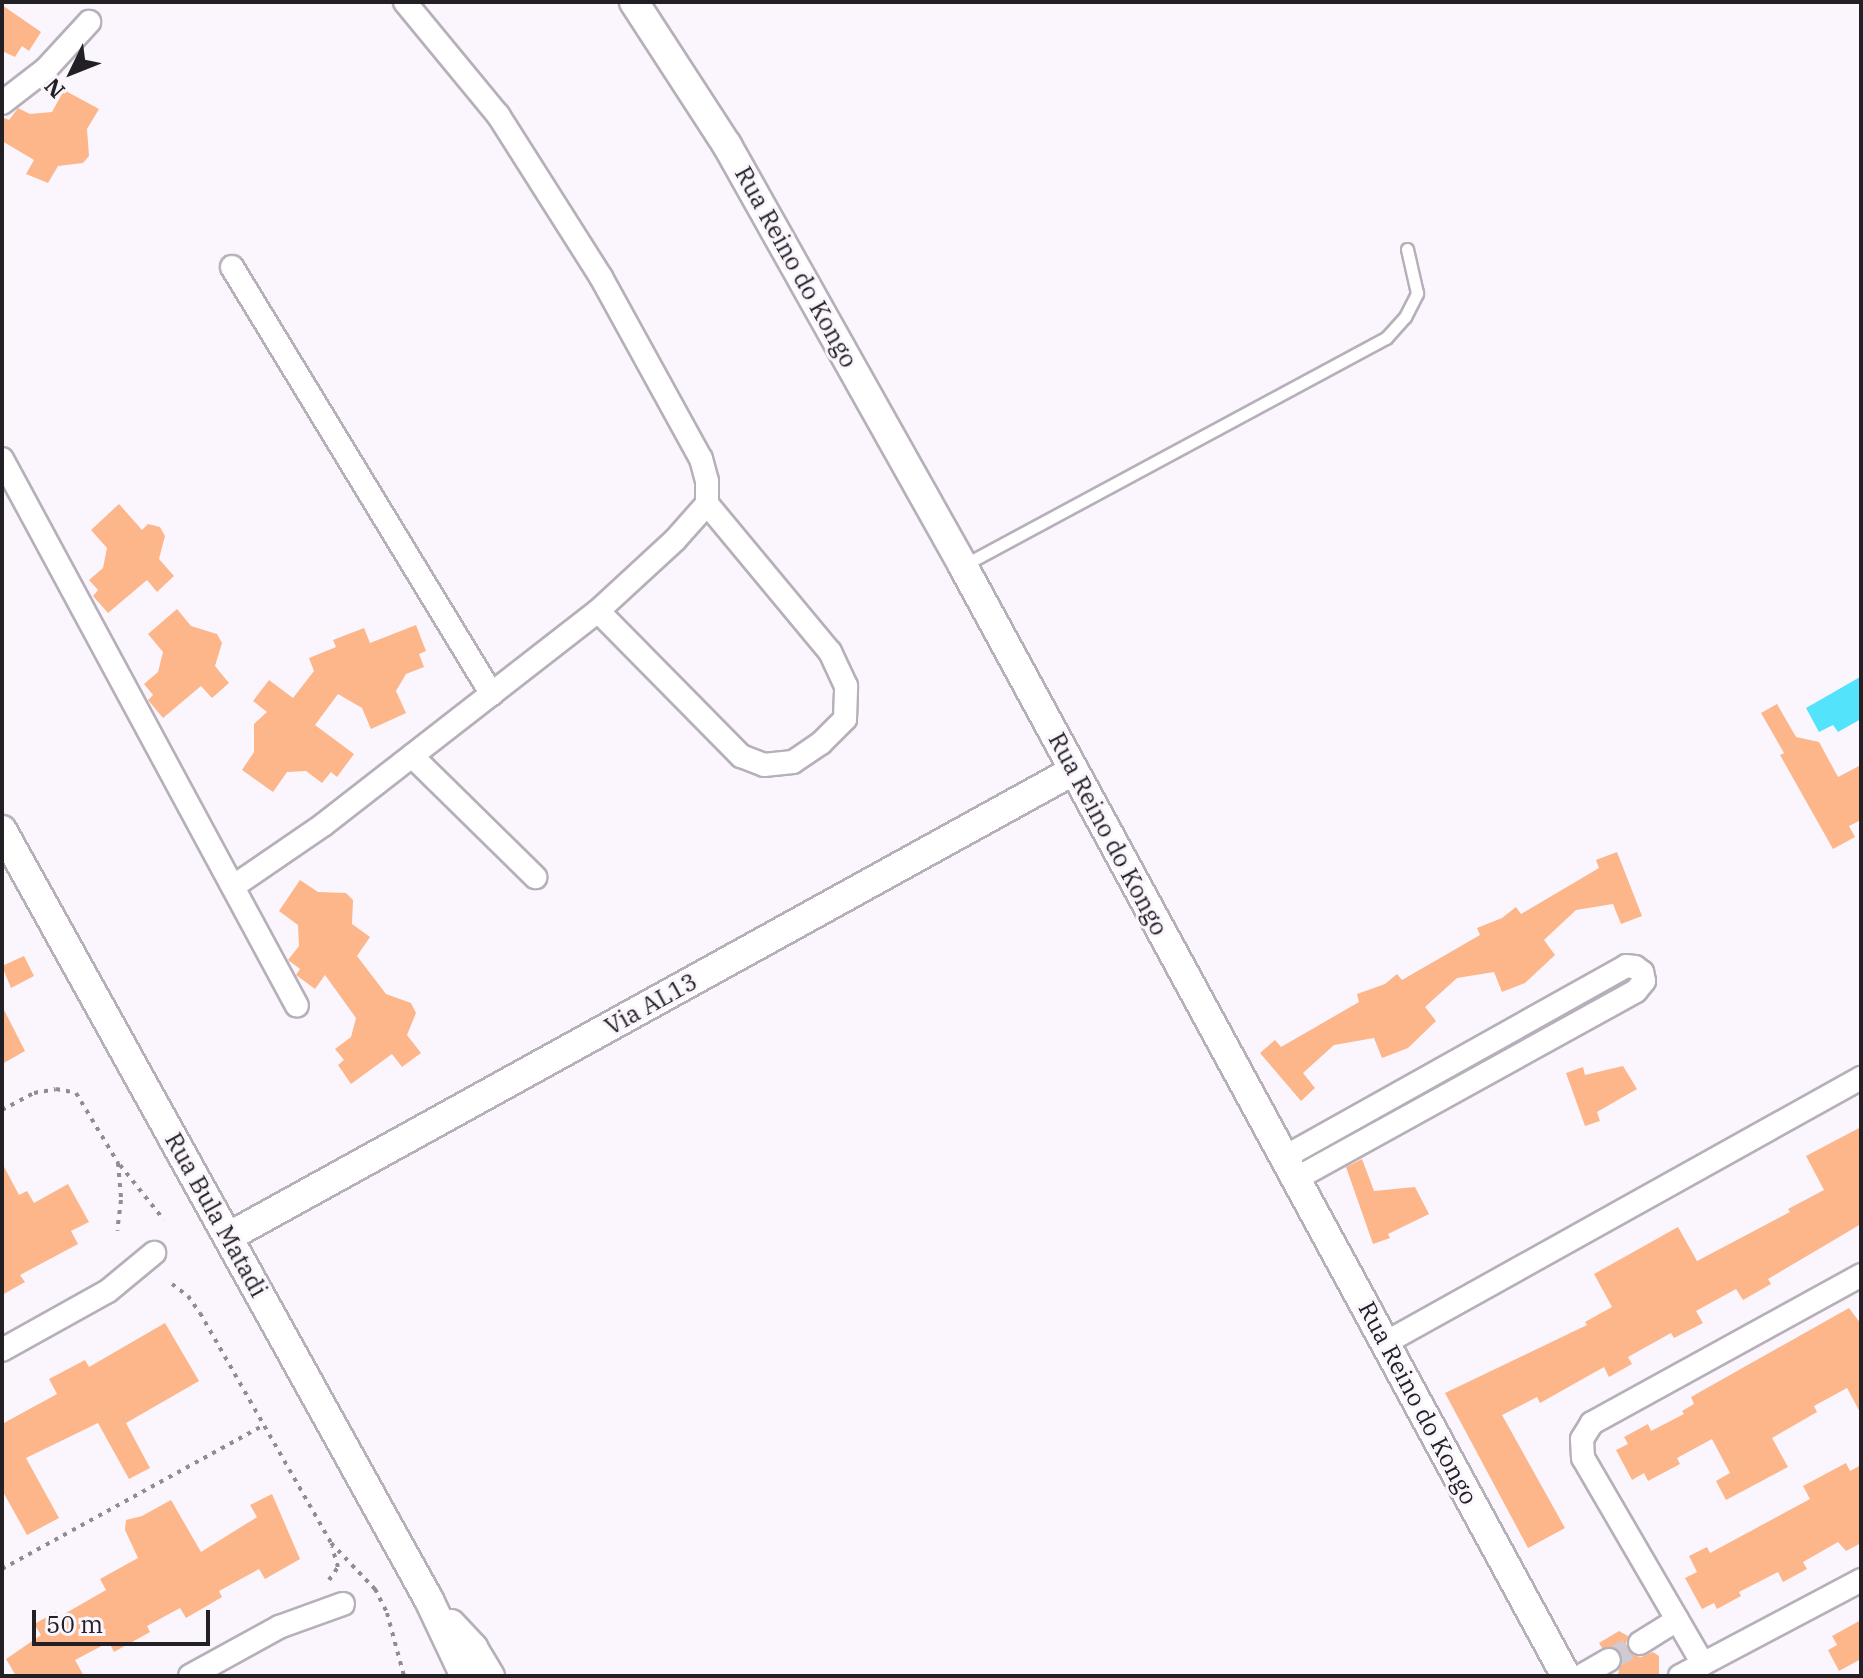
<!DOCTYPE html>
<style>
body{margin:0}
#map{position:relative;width:1863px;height:1678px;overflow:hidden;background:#fbf6fd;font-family:"IBM Plex Serif",serif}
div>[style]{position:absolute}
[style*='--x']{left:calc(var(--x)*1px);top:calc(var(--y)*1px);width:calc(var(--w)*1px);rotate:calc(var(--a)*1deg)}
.water>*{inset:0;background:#53e4fb}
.building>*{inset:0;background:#fcb68a}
.minor-tunnel>*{height:22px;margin-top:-11px;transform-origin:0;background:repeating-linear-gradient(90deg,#d0cbd2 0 22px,transparent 0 33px)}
.path>*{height:4px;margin-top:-2px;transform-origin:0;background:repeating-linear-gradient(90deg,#908c92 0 4px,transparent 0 10px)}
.roads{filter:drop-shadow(2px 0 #b7afba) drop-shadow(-2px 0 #b7afba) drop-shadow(0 2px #b7afba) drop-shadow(0 -2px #b7afba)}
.service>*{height:11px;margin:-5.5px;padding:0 5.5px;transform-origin:5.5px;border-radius:5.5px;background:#fff}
.minor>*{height:22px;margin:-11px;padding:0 11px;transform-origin:11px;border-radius:11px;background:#fff}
.tertiary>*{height:28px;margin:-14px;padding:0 14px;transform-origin:14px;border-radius:14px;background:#fff}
span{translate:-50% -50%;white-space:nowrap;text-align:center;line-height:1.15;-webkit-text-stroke:6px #fbf6fd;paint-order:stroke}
.street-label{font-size:24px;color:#232025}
.frame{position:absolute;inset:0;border:4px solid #232025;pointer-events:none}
.north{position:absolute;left:32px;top:32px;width:80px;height:80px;-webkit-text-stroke:6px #fbf6fd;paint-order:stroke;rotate:227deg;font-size:22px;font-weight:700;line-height:32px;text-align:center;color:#232025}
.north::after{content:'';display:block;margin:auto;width:28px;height:36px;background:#232025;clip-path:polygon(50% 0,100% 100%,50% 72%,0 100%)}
.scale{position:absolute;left:32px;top:1610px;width:178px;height:36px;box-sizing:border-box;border:4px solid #232025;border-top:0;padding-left:10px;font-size:24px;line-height:28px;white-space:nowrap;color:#232025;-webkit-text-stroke:6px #fbf6fd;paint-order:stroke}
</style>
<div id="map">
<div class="water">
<i style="clip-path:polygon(1860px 677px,1861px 719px,1838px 732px,1833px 725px,1819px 732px,1806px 708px)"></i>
</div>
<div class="building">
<i style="clip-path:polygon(2px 5px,41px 32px,29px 51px,22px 46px,15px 57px,2px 51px)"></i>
<i style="clip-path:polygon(64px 90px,99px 109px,87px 129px,89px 156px,83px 163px,58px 166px,48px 183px,26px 174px,34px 160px,2px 141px,2px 117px,9px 120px,18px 108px,30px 114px,52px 112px)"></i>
<i style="clip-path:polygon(119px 504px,142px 530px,148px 524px,160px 527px,165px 536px,159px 559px,174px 576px,157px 592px,147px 580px,108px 613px,93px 596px,98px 590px,89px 580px,103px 568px,107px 548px,91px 530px)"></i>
<i style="clip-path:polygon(177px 609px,191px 626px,217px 634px,222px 643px,215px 666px,229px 683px,212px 698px,201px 686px,163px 718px,148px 700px,153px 695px,144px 684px,158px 672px,163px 652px,148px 634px)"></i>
<i style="clip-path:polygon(416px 625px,426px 651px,419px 654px,424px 667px,406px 674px,396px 691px,406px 713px,371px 729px,362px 708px,338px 694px,315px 725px,354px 754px,337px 777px,331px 772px,322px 783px,306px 771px,287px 772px,273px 792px,242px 770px,254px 752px,254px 724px,267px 712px,253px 701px,269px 680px,293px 698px,314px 671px,309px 658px,336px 647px,333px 640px,364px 628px,370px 643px)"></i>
<i style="clip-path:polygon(1777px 704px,1796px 737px,1819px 742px,1838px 777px,1861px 765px,1861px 820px,1849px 826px,1855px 837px,1833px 849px,1780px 755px,1784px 753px,1761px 713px)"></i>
<i style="clip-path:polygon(1617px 852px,1642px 916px,1621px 924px,1613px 904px,1576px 910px,1544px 940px,1555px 955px,1525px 983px,1502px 992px,1494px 972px,1457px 978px,1425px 1007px,1436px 1021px,1408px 1048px,1382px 1058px,1374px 1038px,1334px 1045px,1303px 1073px,1315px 1088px,1301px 1101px,1260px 1053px,1275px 1040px,1281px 1047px,1359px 1002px,1357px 994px,1385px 984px,1397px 974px,1402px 980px,1480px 935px,1477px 928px,1502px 918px,1516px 907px,1521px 914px,1599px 868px,1596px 860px)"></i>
<i style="clip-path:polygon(300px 880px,318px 892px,346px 893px,353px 900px,352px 924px,370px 937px,357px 956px,386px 994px,411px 1003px,416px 1013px,407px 1035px,421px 1053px,402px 1067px,392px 1054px,351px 1084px,338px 1065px,344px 1060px,335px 1049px,351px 1037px,356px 1018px,325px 975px,315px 989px,296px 975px,300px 969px,288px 960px,299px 946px,298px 925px,279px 911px)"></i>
<i style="clip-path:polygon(24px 956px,34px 976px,11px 988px,2px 966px)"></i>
<i style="clip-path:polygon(2px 1006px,25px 1051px,2px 1064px)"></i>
<i style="clip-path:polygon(1623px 1066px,1637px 1089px,1597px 1112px,1600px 1121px,1585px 1126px,1566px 1073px,1583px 1067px,1585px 1075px)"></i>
<i style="clip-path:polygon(1861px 1127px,1861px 1224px,1768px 1279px,1771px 1284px,1743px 1300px,1736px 1289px,1696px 1311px,1703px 1323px,1674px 1338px,1671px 1333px,1628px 1357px,1632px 1364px,1609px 1377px,1604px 1367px,1540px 1403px,1537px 1397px,1502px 1415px,1565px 1528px,1528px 1548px,1445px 1393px,1587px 1325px,1585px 1322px,1612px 1307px,1594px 1274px,1678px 1227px,1697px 1261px,1790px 1212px,1788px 1209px,1824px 1190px,1806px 1156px)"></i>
<i style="clip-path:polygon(1362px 1159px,1374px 1191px,1415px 1187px,1429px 1214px,1388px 1234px,1390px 1238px,1373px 1244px,1346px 1167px)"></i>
<i style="clip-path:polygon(2px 1163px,19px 1195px,27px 1191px,34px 1203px,68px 1184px,89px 1222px,71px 1231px,78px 1244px,20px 1275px,25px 1282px,2px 1295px)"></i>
<i style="clip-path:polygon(1849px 1308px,1861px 1324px,1861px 1414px,1847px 1388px,1814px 1406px,1817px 1412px,1772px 1438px,1788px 1467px,1726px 1500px,1716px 1481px,1730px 1473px,1712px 1439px,1677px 1458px,1680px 1464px,1648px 1481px,1644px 1473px,1632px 1480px,1616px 1450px,1628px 1444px,1624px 1437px,1648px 1424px,1651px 1431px,1684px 1414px,1682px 1411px,1694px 1404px,1691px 1397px)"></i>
<i style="clip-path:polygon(165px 1323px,199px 1381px,126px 1423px,150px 1468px,129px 1479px,98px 1423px,26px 1458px,59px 1518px,27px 1535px,2px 1490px,2px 1424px,57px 1394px,49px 1379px,85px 1360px,89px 1367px)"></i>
<i style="clip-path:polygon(1846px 1463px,1850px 1471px,1861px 1465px,1861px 1543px,1846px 1551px,1838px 1542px,1803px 1562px,1807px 1569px,1783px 1582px,1778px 1572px,1739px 1592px,1741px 1596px,1717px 1609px,1714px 1603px,1702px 1609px,1685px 1578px,1697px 1572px,1689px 1556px,1707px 1547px,1710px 1553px,1810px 1499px,1803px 1486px)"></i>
<i style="clip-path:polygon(272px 1494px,300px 1559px,265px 1579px,259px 1569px,219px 1591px,222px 1597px,186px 1618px,180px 1608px,147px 1626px,150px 1632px,114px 1652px,109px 1642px,75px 1660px,84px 1676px,16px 1676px,6px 1659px,41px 1635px,34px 1624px,56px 1612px,59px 1617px,106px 1590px,100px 1579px,138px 1558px,125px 1530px,126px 1520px,142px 1516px,171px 1500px,201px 1552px,257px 1517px,250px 1505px)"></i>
<i style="clip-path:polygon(1861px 1620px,1861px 1659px,1839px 1671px,1828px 1650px,1837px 1645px,1832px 1636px)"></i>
<i style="clip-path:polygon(1619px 1631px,1628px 1636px,1626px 1644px,1633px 1655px,1641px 1657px,1653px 1652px,1659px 1656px,1659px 1676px,1618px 1676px,1621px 1654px,1615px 1648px,1602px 1648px,1599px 1643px)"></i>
</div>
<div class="minor-tunnel">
<i style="--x:1609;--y:1660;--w:35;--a:-29"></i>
</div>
<div class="path">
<i style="--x:2;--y:1110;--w:36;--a:-28"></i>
<i style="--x:34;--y:1093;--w:22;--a:-10"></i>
<i style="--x:56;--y:1089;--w:20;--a:11"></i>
<i style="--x:76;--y:1093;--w:82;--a:59"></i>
<i style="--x:118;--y:1163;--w:37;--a:85"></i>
<i style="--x:121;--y:1200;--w:31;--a:97"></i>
<i style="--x:120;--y:1165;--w:70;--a:51.3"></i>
<i style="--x:172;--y:1284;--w:20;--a:37"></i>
<i style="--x:188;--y:1296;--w:21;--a:55"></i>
<i style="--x:200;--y:1313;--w:265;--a:60.3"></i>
<i style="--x:331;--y:1543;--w:64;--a:46.3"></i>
<i style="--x:375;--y:1589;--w:27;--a:63"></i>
<i style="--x:387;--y:1613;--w:65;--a:74.9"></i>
<i style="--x:2;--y:1569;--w:299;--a:-28.8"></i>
<i style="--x:329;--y:1580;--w:16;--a:-55"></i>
<i style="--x:338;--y:1567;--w:21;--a:-107"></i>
</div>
<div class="roads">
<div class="service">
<i style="--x:964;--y:565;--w:479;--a:-28.3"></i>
<i style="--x:1386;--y:338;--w:28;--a:-48"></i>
<i style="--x:1405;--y:317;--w:27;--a:-63"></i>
<i style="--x:1417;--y:293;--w:45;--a:-102.8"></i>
</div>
<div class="minor">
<i style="--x:2;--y:103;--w:56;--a:-37.7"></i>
<i style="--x:46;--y:69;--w:64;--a:-47.5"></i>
<i style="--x:232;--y:267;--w:500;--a:58.7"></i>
<i style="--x:2;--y:459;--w:621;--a:61.66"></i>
<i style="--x:598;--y:611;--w:204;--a:45.4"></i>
<i style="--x:741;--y:756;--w:25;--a:21"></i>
<i style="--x:764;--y:765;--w:29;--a:-6"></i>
<i style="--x:793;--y:762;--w:34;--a:-34"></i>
<i style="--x:821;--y:743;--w:34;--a:-45"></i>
<i style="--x:845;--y:719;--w:33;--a:-88"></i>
<i style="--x:846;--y:686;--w:38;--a:-115"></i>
<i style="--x:830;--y:652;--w:192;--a:-129.7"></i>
<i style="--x:412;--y:756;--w:173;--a:44.5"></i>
<i style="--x:234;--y:886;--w:108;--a:-34.4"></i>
<i style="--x:323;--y:825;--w:348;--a:-37.9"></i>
<i style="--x:598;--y:611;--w:105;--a:-42.7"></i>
<i style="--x:675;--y:540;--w:48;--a:-48.4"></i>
<i style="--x:707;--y:504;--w:23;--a:-90"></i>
<i style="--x:707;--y:481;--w:23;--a:-105"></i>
<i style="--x:701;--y:459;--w:208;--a:-118.8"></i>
<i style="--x:601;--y:277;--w:192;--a:-122.4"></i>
<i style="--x:498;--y:115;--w:146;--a:-129.5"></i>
<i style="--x:1283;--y:1158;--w:393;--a:-29.2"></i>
<i style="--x:1626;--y:966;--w:9;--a:6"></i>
<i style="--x:1635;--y:967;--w:9;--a:36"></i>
<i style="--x:1642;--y:972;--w:9;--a:77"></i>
<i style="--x:1644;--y:981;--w:13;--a:129"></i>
<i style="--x:1636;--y:991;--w:389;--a:151.1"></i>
<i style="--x:1385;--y:1343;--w:545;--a:-29.11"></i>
<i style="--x:2;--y:1350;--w:121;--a:-29.1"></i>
<i style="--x:108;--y:1291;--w:60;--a:-39.6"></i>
<i style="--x:1640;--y:1643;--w:44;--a:-31.9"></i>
<i style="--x:1703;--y:1664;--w:238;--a:-120.2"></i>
<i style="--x:1583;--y:1458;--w:19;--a:-93"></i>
<i style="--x:1582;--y:1439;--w:19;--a:-58"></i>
<i style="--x:1592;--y:1423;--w:307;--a:-28.8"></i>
<i style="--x:190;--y:1676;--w:102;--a:-28.8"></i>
<i style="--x:279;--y:1627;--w:68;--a:-19.8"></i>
<i style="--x:1581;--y:1676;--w:32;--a:-30"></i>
<i style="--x:1680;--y:1676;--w:205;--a:-27.9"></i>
</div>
<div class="tertiary">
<i style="--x:634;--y:2;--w:171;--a:57"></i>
<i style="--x:727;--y:145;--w:483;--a:60.7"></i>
<i style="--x:963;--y:566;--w:1263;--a:61.49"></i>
<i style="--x:2;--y:830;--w:880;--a:60.99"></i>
<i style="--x:429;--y:1600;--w:84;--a:64.7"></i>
<i style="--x:228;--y:1237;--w:965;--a:-28.88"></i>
<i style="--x:451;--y:1624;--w:33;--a:47"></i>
<i style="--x:473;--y:1648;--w:33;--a:59"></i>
</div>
</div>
<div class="street-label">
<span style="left:796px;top:267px;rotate:61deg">Rua Reino do Kongo</span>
<span style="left:1108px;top:834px;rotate:62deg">Rua Reino do Kongo</span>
<span style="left:651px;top:1004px;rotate:-29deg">Via AL13</span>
<span style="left:216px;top:1215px;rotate:61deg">Rua Bula Matadi</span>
<span style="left:1418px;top:1403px;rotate:62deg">Rua Reino do Kongo</span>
</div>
<div class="frame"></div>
<div class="north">N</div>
<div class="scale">50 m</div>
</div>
